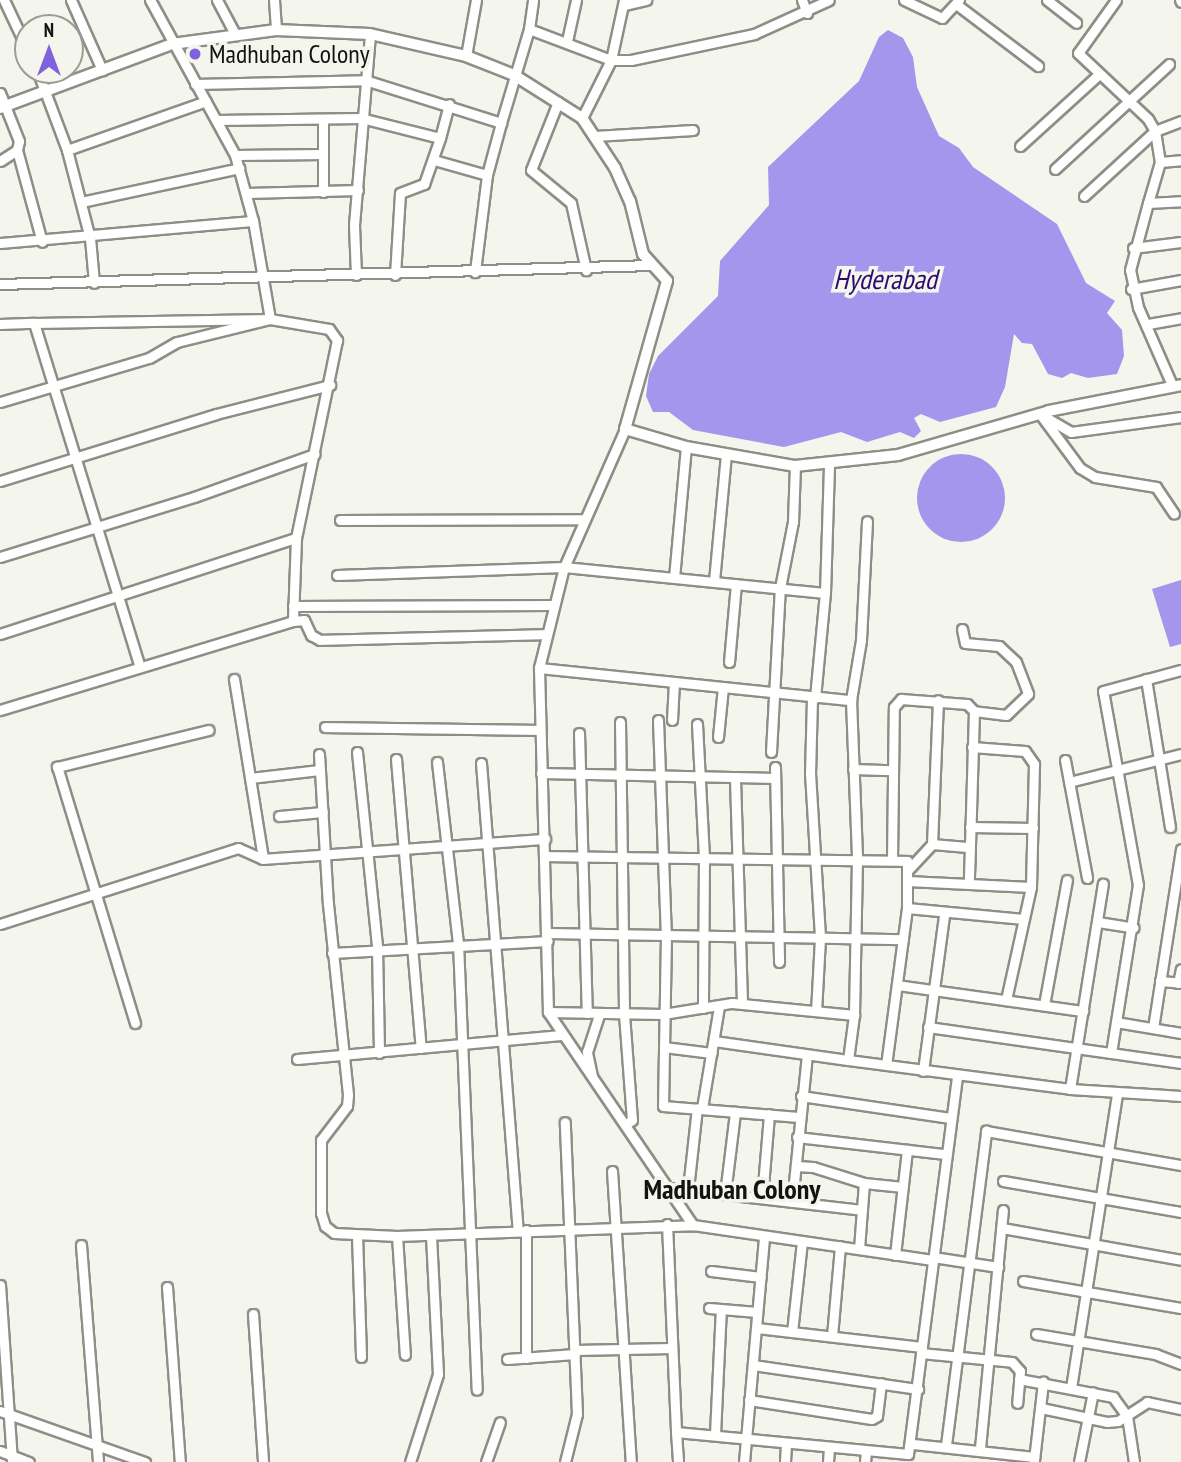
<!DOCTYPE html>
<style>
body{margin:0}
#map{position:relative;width:1181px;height:1462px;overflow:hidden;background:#f4f5ec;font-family:"PT Sans Narrow",sans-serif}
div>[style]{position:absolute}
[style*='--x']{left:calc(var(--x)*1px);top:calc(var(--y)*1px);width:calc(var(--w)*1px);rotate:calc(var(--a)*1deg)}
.water>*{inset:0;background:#a496ec}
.round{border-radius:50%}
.roads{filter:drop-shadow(2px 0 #8d8f86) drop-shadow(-2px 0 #8d8f86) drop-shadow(0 2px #8d8f86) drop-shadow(0 -2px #8d8f86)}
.minor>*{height:9px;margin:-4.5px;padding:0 4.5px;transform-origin:4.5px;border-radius:4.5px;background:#fff}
.tertiary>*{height:10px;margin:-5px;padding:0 5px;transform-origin:5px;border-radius:5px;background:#fff}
.dots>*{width:19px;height:19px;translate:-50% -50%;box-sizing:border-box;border:4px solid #f4f5ec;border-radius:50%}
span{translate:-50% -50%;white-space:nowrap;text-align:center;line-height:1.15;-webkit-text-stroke:7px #f4f5ec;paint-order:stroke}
.poi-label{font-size:26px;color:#131411}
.left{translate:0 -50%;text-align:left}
.water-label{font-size:28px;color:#300970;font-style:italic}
.neighbourhood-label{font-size:28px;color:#131411;font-weight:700}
.north{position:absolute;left:14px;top:14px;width:70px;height:70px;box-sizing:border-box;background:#f4f5ec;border:2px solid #9a9b94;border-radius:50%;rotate:0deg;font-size:19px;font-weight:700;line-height:28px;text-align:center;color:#131411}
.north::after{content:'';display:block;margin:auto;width:24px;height:32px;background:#7f63de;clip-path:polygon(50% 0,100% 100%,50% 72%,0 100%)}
</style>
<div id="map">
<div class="water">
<i style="clip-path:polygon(888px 30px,903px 38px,913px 57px,917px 87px,939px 136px,959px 148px,973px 167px,1057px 224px,1086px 283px,1115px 301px,1107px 313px,1122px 330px,1124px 356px,1117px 374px,1088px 378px,1071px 373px,1062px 378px,1048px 374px,1032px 344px,1022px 343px,1014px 334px,1005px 387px,996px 407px,940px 422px,921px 414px,914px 418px,921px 431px,914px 438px,900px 432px,867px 442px,841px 432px,784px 447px,693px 430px,669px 412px,653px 412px,646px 396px,649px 374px,658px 356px,718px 296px,720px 261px,769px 205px,768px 167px,859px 81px,879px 37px)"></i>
<i class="round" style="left:917px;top:454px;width:88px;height:88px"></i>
<i style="clip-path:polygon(1181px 580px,1181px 644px,1170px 647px,1152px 589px)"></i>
</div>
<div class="roads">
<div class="minor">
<i style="--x:4;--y:0;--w:56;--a:64.8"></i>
<i style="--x:71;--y:0;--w:77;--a:66.1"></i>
<i style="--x:217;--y:0;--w:38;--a:62"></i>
<i style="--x:274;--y:0;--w:30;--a:86"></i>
<i style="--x:802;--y:0;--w:14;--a:69"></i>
<i style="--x:904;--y:0;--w:42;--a:25.3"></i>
<i style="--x:942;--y:18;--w:25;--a:-47"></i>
<i style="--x:1047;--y:0;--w:37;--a:38"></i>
<i style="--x:1116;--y:0;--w:65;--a:125.6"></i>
<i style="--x:1078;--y:53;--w:96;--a:43.3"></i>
<i style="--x:1148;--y:119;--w:14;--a:60"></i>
<i style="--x:1155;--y:131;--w:31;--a:81"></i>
<i style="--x:1180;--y:0;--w:2;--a:63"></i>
<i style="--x:956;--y:4;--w:103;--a:37.1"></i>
<i style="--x:624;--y:5;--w:23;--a:-13"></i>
<i style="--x:529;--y:29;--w:88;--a:20.7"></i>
<i style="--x:611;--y:60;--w:20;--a:0"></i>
<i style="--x:631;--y:60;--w:126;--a:-11.9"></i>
<i style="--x:754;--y:34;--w:82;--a:-24.4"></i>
<i style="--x:567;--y:41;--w:42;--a:-77.6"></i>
<i style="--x:466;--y:56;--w:57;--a:-79.9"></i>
<i style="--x:37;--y:70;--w:85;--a:69.4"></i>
<i style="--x:67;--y:150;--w:91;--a:75.4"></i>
<i style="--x:90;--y:238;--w:45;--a:84.9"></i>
<i style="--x:195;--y:84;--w:170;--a:-1.3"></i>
<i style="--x:365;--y:80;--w:143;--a:17.5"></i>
<i style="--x:501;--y:123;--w:54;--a:105.1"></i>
<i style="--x:487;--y:175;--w:98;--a:97.1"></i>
<i style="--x:0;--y:93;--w:52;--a:68.4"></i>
<i style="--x:19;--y:141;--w:9;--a:103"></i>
<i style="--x:17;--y:150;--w:20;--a:147"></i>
<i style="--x:558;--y:102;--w:73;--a:111.7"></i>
<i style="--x:531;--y:170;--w:52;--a:39.5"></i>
<i style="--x:571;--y:203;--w:69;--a:77.4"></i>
<i style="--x:582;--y:118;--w:65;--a:-63.4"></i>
<i style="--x:611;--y:60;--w:61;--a:-77.8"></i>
<i style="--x:323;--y:119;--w:73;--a:90"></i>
<i style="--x:216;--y:120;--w:145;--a:-0.8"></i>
<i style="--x:361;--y:118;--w:81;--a:14.2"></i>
<i style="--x:440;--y:138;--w:35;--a:-75"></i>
<i style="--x:501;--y:123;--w:98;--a:-73.4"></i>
<i style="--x:529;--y:29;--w:29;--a:-82"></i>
<i style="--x:595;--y:136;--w:98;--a:-3.5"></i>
<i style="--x:1020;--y:146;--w:105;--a:-42.3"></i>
<i style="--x:17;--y:150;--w:95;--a:74.8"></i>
<i style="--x:67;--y:150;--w:147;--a:-19.4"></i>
<i style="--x:235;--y:155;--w:88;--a:-0.7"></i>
<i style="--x:434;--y:160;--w:55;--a:15.8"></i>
<i style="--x:1055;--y:169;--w:155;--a:-42.6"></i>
<i style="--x:247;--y:193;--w:111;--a:-1.5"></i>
<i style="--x:1084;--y:196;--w:96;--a:-42.5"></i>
<i style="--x:1155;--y:131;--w:28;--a:-21"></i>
<i style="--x:81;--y:202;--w:162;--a:-12.1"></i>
<i style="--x:1148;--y:203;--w:43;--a:-73.7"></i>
<i style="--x:1160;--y:162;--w:21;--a:-5"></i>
<i style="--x:0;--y:243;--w:254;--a:-5"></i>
<i style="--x:1133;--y:248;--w:48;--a:-7.1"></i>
<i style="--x:356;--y:275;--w:50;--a:-92.3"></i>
<i style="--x:354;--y:225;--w:192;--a:-85.2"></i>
<i style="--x:395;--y:275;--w:82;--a:-86.5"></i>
<i style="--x:400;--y:193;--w:26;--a:-21"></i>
<i style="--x:424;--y:184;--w:49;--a:-70.8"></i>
<i style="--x:0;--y:284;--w:652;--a:-1.67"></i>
<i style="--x:1131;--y:289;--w:51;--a:-10.2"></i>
<i style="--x:34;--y:323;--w:236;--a:-1"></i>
<i style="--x:270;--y:319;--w:60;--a:9.6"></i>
<i style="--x:329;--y:329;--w:14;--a:54"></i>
<i style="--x:337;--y:340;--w:202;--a:101.7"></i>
<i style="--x:296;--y:538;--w:83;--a:92.1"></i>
<i style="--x:293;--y:621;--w:11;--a:-5"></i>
<i style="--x:304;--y:620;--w:17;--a:65"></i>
<i style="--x:311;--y:635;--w:10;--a:29"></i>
<i style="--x:320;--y:640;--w:226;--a:-1.5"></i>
<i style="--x:0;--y:324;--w:34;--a:-2"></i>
<i style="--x:34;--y:323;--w:360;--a:72.9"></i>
<i style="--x:1148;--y:324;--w:34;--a:-10"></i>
<i style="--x:1172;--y:385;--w:85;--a:-113.6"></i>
<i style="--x:1138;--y:307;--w:38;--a:-102"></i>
<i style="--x:1130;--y:270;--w:69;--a:-75"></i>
<i style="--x:1148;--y:203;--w:33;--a:-3"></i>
<i style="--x:0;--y:402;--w:155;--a:-16.5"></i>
<i style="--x:149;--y:358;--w:32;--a:-30"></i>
<i style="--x:177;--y:342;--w:96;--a:-13.9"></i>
<i style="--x:270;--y:319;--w:99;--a:-99.8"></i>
<i style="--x:253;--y:221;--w:68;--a:-105.3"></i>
<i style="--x:235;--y:155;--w:177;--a:-118.7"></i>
<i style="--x:1040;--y:414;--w:67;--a:53.5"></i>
<i style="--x:1080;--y:468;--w:17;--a:31"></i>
<i style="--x:1095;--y:477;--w:62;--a:9.3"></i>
<i style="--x:1156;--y:487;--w:32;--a:56"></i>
<i style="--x:1045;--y:417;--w:30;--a:30"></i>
<i style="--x:1071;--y:432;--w:111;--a:-7.8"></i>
<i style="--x:625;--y:429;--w:151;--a:113.8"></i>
<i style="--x:564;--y:567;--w:104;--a:103.9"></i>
<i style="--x:539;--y:668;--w:344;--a:88.5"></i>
<i style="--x:548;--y:1012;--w:258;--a:55.8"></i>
<i style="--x:0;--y:481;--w:226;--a:-17.2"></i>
<i style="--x:216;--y:414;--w:118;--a:-14.3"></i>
<i style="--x:340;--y:520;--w:243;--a:-0.2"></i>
<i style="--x:0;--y:557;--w:203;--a:-17.2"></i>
<i style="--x:194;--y:497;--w:128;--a:-19.6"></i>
<i style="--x:337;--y:575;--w:227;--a:-2"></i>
<i style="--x:564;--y:567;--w:262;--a:5.7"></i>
<i style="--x:674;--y:578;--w:132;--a:-84.8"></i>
<i style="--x:714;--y:581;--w:128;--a:-84.6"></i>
<i style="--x:293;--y:606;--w:261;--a:-0.2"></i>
<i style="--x:962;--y:629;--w:14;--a:78"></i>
<i style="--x:965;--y:643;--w:34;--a:5"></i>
<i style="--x:999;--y:646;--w:23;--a:43"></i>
<i style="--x:1016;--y:662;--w:34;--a:69"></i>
<i style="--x:1028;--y:694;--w:30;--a:136"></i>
<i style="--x:1006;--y:715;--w:32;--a:-173"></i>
<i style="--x:0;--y:634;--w:311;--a:-18"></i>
<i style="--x:729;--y:662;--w:78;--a:-84.9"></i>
<i style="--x:539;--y:668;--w:314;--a:5.9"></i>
<i style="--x:851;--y:700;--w:159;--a:87.8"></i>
<i style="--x:857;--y:859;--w:156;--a:91.1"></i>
<i style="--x:234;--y:679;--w:182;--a:80.8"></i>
<i style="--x:1146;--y:679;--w:150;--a:80.8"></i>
<i style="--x:812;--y:698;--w:75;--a:91.5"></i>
<i style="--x:810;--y:773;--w:165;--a:86.5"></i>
<i style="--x:820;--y:938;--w:73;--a:93.1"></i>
<i style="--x:815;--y:698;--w:105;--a:-84.6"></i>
<i style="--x:825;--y:593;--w:130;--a:-88.2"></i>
<i style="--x:851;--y:700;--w:61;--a:-80.5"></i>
<i style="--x:861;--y:640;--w:119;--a:-87.1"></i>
<i style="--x:0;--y:710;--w:306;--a:-16.9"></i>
<i style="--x:658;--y:720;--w:215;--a:87.9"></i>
<i style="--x:666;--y:935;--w:171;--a:91"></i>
<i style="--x:663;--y:1106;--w:136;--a:4.6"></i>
<i style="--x:672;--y:720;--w:38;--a:-87"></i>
<i style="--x:620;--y:722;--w:292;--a:89.2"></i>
<i style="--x:624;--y:1014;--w:106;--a:85.7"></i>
<i style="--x:632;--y:1120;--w:7;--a:146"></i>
<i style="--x:697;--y:724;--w:134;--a:87"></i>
<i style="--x:704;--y:858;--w:150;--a:90.4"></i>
<i style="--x:325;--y:727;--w:214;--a:0.8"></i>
<i style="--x:579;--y:733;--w:280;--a:88.4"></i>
<i style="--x:718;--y:737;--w:50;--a:-84.3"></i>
<i style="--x:972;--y:747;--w:53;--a:4.3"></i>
<i style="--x:1025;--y:751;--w:16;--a:55"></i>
<i style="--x:1034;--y:764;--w:123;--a:91.4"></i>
<i style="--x:1031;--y:887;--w:116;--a:102.5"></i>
<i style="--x:357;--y:752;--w:196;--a:84.1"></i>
<i style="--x:377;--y:947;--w:106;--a:88.9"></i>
<i style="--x:771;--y:752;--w:164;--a:-86.9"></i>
<i style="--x:780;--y:588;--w:67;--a:-78.9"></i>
<i style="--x:793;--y:522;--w:56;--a:-88"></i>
<i style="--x:319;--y:754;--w:150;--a:86.6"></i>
<i style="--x:328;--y:904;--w:192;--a:84"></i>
<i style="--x:348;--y:1095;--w:11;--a:95"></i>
<i style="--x:347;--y:1106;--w:43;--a:127.4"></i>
<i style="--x:321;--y:1140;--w:73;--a:90"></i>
<i style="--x:321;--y:1213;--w:14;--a:73"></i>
<i style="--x:325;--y:1226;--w:11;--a:38"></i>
<i style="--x:334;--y:1233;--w:63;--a:2.7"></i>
<i style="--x:397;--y:1236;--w:296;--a:-2.1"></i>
<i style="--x:693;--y:1225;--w:242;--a:8.3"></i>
<i style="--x:396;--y:759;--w:290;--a:85.1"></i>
<i style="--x:1065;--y:760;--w:120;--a:79.4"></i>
<i style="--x:437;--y:762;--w:182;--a:83.4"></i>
<i style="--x:458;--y:943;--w:447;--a:87.6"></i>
<i style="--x:481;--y:763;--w:468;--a:85.5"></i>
<i style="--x:775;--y:767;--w:195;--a:88.8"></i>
<i style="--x:853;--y:769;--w:38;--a:2"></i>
<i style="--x:541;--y:773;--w:234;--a:1.2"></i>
<i style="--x:250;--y:778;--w:70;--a:-6.5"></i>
<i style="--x:735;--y:779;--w:225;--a:88.2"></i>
<i style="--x:1069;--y:782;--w:115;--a:-14"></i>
<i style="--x:279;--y:816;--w:44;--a:-5.2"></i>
<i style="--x:970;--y:827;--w:63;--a:0.9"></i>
<i style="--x:932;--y:844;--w:144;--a:-87.6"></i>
<i style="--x:545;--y:856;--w:362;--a:0.8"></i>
<i style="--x:907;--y:861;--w:47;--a:90"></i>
<i style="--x:907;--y:908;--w:158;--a:97.6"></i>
<i style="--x:892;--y:860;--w:153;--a:-89.3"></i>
<i style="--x:894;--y:707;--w:11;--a:-49"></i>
<i style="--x:901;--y:699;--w:66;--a:4.3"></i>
<i style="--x:967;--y:704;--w:10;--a:45"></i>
<i style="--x:974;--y:711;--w:136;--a:91.7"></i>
<i style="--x:907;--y:871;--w:37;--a:-47"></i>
<i style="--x:932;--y:844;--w:38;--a:5"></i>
<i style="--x:970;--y:847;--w:37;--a:92"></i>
<i style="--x:907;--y:881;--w:124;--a:2.8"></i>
<i style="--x:907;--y:908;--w:117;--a:5.4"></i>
<i style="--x:1098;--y:922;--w:36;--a:9"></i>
<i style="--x:0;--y:924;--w:250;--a:-17.7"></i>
<i style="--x:238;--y:848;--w:27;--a:24"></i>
<i style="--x:263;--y:859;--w:283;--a:-4.1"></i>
<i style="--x:548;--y:933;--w:355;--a:1"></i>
<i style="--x:332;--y:953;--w:216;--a:-3.2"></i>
<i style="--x:1160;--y:981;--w:21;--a:5"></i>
<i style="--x:1178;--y:983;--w:14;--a:-78"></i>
<i style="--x:897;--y:985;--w:188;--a:8"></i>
<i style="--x:1044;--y:1005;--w:127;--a:-79.6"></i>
<i style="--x:548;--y:1012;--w:115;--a:1"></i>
<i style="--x:663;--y:1014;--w:70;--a:-9.1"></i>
<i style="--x:732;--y:1003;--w:123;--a:5.6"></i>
<i style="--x:854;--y:1015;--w:45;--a:97.6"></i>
<i style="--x:848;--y:1060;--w:224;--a:7.4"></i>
<i style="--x:1070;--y:1089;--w:111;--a:3.6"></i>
<i style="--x:1116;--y:1022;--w:66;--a:9.6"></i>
<i style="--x:135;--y:1023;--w:268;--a:-106.9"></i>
<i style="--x:57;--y:767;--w:156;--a:-13.7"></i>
<i style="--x:928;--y:1027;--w:256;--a:8.1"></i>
<i style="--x:1153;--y:1028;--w:181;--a:-81.1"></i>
<i style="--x:714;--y:1041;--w:135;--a:8.1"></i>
<i style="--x:664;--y:1047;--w:48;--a:7.1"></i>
<i style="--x:1111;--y:1053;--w:170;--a:-80.9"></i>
<i style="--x:1138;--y:885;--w:197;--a:-100.2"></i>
<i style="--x:1103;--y:691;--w:81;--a:-15.1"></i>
<i style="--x:297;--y:1059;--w:265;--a:-5.2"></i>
<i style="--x:923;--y:1071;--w:157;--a:-82.3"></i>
<i style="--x:592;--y:1076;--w:25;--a:-102"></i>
<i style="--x:587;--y:1052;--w:40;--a:-72"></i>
<i style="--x:1070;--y:1089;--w:208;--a:-80.9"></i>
<i style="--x:801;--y:1096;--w:151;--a:8.4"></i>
<i style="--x:702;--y:1108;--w:103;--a:-80.5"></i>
<i style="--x:797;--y:1137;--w:149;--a:6.6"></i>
<i style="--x:796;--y:1166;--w:17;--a:3"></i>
<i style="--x:813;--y:1167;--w:53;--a:17.4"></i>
<i style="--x:864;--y:1183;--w:39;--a:6"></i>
<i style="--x:612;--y:1171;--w:292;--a:86.3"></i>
<i style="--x:1003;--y:1181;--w:181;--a:9.9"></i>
<i style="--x:670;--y:1188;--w:193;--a:6.5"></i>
<i style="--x:688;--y:1189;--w:81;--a:-83.7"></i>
<i style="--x:725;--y:1194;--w:83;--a:-83"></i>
<i style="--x:762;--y:1198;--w:84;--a:-85.2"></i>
<i style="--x:792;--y:1202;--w:148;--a:-84.2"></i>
<i style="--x:667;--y:1224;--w:208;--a:87.5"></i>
<i style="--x:676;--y:1432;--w:233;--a:5.4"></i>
<i style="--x:908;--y:1454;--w:381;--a:-82.6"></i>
<i style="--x:1002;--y:1228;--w:182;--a:10.1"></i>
<i style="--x:357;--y:1235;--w:122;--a:88.1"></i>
<i style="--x:397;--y:1236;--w:119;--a:86.2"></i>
<i style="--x:81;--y:1245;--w:218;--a:85.5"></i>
<i style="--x:859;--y:1249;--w:66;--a:-85.7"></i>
<i style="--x:895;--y:1255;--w:106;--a:-83.5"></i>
<i style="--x:933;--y:1257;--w:66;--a:8.7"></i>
<i style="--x:711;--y:1271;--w:50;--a:6.8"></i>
<i style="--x:1023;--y:1281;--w:160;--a:9.7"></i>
<i style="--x:0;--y:1285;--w:177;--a:86.1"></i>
<i style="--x:167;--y:1287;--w:175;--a:85.8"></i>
<i style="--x:709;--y:1308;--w:48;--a:4.8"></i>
<i style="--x:253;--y:1314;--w:148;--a:86.1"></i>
<i style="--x:757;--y:1328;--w:166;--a:6.6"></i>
<i style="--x:792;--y:1332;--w:91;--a:-83.7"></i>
<i style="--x:1036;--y:1334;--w:121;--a:9.5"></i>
<i style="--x:1155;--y:1354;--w:28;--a:21"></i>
<i style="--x:832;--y:1336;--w:90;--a:-84.9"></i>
<i style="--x:575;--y:1350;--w:96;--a:-1.2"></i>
<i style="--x:921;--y:1353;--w:91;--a:5.6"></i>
<i style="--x:1012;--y:1362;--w:12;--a:48"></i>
<i style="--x:1020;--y:1371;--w:32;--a:95"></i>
<i style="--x:526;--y:1358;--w:128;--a:-90"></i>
<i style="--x:507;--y:1359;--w:68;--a:-4.2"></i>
<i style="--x:753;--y:1365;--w:167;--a:8.3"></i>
<i style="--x:1019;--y:1379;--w:96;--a:10.8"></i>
<i style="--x:1113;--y:1397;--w:24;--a:54"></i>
<i style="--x:1127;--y:1416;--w:47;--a:81.3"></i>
<i style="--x:1071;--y:1388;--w:298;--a:-81.1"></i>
<i style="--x:749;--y:1400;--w:124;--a:8.8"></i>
<i style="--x:872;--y:1419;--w:6;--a:-31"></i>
<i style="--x:877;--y:1416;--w:33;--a:-83"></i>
<i style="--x:1041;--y:1408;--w:67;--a:12"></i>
<i style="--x:1107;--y:1422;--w:11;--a:-5"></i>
<i style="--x:1118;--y:1421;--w:35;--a:-33"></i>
<i style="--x:1147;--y:1402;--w:35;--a:12"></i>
<i style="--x:0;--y:1411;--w:154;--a:19.4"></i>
<i style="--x:676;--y:1432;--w:30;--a:86"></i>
<i style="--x:715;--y:1434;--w:125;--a:-87.3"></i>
<i style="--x:913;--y:1444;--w:122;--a:6.1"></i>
<i style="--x:946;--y:1445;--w:317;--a:-82.7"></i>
<i style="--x:986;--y:1131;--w:198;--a:9.9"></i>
<i style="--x:980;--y:1448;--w:239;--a:-84.5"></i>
<i style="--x:0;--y:1451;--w:31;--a:21"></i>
<i style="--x:1034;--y:1460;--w:79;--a:-83.4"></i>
<i style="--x:410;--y:1462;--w:92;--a:-72.3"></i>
<i style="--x:438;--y:1374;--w:139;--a:-92.9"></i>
<i style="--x:486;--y:1462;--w:42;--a:-70.7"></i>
<i style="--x:565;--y:1462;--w:49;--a:-76"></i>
<i style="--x:577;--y:1414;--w:292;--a:-92.4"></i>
<i style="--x:744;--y:1462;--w:226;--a:-84.9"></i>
<i style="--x:785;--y:1462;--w:19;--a:-87"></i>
<i style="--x:828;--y:1462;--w:14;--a:-86"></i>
<i style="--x:865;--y:1462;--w:11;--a:-85"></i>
<i style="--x:1079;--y:1462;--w:71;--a:-78.7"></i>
</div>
<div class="tertiary">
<i style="--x:0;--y:108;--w:184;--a:-20.4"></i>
<i style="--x:172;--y:44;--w:105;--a:-7.7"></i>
<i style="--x:276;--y:30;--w:94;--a:2.4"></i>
<i style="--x:370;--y:34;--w:98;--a:12.9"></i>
<i style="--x:466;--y:56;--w:52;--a:21.6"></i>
<i style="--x:514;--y:75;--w:80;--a:32.3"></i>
<i style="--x:582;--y:118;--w:60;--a:56.6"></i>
<i style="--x:615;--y:168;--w:36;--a:66"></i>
<i style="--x:630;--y:201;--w:55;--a:76.2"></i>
<i style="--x:643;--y:254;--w:36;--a:48"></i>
<i style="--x:667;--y:281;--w:154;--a:105.8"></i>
<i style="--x:625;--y:429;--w:64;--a:16.4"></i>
<i style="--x:686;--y:447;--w:111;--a:9.9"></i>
<i style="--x:795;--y:466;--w:104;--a:-6.1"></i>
<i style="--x:898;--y:455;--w:157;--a:-16.2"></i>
<i style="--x:1049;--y:411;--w:135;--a:-11.1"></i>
</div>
</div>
<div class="dots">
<i style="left:195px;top:54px;background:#7f63de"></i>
</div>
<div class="poi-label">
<span class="left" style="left:209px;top:54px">Madhuban Colony</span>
</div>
<div class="water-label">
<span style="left:885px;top:279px">Hyderabad</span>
</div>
<div class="neighbourhood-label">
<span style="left:732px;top:1189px">Madhuban Colony</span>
</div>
<div class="north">N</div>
</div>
